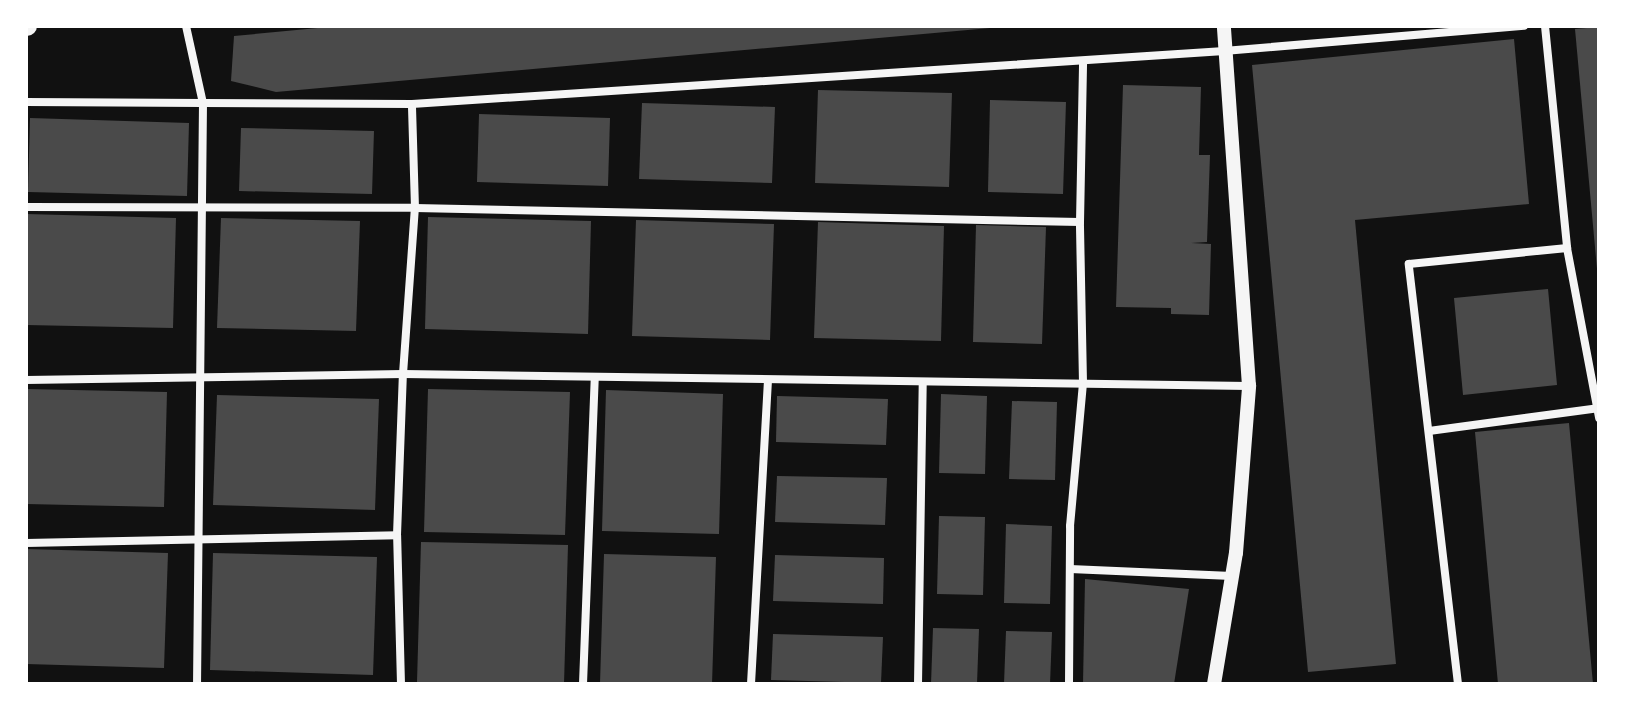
<!DOCTYPE html>
<style>
body{margin:0}
#map{position:relative;width:1625px;height:710px;overflow:hidden;background:#111;font-family:Overpass,sans-serif}
div>[style]{position:absolute}
[style*='--x']{left:calc(var(--x)*1px);top:calc(var(--y)*1px);width:calc(var(--w)*1px);rotate:calc(var(--a)*1deg)}
.building>*{inset:0;background:#4a4a4a}
.minor>*{height:8px;margin:-4px;padding:0 4px;transform-origin:4px;border-radius:4px;background:#f5f5f5}
.tertiary>*{height:14px;margin:-7px;padding:0 7px;transform-origin:7px;border-radius:7px;background:#f5f5f5}
.primary>*{height:20px;margin:-10px;padding:0 10px;transform-origin:10px;border-radius:10px;background:#f5f5f5}
span{translate:-50% -50%;white-space:nowrap;text-align:center;line-height:1.15;-webkit-text-stroke:7px #fff;paint-order:stroke}
.frame{position:absolute;inset:0;border:28px solid #fff;pointer-events:none}
</style>
<div id="map">
<div class="building">
<i style="clip-path:polygon(339px 26px,990px 26px,990px 28px,276px 92px,231px 81px,234px 36px)"></i>
<i style="clip-path:polygon(1599px 27px,1599px 269px,1597px 269px,1575px 29px)"></i>
<i style="clip-path:polygon(1514px 39px,1529px 204px,1355px 220px,1396px 664px,1308px 672px,1252px 65px)"></i>
<i style="clip-path:polygon(1123px 85px,1201px 87px,1199px 155px,1210px 155px,1207px 242px,1191px 243px,1211px 244px,1209px 315px,1171px 314px,1171px 308px,1116px 307px)"></i>
<i style="clip-path:polygon(818px 90px,952px 93px,949px 187px,815px 183px)"></i>
<i style="clip-path:polygon(990px 100px,1066px 102px,1063px 194px,988px 192px)"></i>
<i style="clip-path:polygon(642px 103px,775px 107px,772px 183px,639px 179px)"></i>
<i style="clip-path:polygon(479px 114px,610px 118px,608px 186px,477px 182px)"></i>
<i style="clip-path:polygon(30px 118px,189px 123px,187px 196px,28px 192px)"></i>
<i style="clip-path:polygon(241px 128px,374px 131px,372px 194px,239px 191px)"></i>
<i style="clip-path:polygon(26px 214px,176px 218px,173px 328px,26px 325px)"></i>
<i style="clip-path:polygon(428px 217px,591px 221px,588px 334px,425px 329px)"></i>
<i style="clip-path:polygon(221px 218px,360px 221px,356px 331px,217px 328px)"></i>
<i style="clip-path:polygon(636px 220px,774px 224px,770px 340px,632px 336px)"></i>
<i style="clip-path:polygon(818px 222px,944px 226px,941px 341px,814px 338px)"></i>
<i style="clip-path:polygon(976px 225px,1046px 227px,1042px 344px,973px 342px)"></i>
<i style="clip-path:polygon(1548px 289px,1557px 385px,1463px 395px,1454px 298px)"></i>
<i style="clip-path:polygon(26px 389px,167px 392px,164px 507px,26px 504px)"></i>
<i style="clip-path:polygon(428px 389px,570px 392px,565px 535px,424px 532px)"></i>
<i style="clip-path:polygon(606px 390px,723px 394px,719px 534px,602px 531px)"></i>
<i style="clip-path:polygon(941px 394px,987px 396px,985px 474px,939px 473px)"></i>
<i style="clip-path:polygon(217px 395px,379px 399px,375px 510px,213px 505px)"></i>
<i style="clip-path:polygon(777px 396px,888px 399px,886px 445px,776px 442px)"></i>
<i style="clip-path:polygon(1012px 401px,1057px 402px,1055px 480px,1009px 479px)"></i>
<i style="clip-path:polygon(1569px 423px,1593px 684px,1498px 684px,1475px 432px)"></i>
<i style="clip-path:polygon(777px 476px,887px 478px,885px 525px,775px 522px)"></i>
<i style="clip-path:polygon(939px 516px,985px 517px,983px 595px,937px 594px)"></i>
<i style="clip-path:polygon(1006px 524px,1052px 526px,1050px 604px,1004px 603px)"></i>
<i style="clip-path:polygon(421px 542px,568px 545px,564px 684px,417px 682px)"></i>
<i style="clip-path:polygon(26px 549px,168px 553px,164px 668px,26px 664px)"></i>
<i style="clip-path:polygon(213px 553px,377px 557px,373px 675px,210px 670px)"></i>
<i style="clip-path:polygon(604px 554px,716px 557px,712px 684px,600px 684px)"></i>
<i style="clip-path:polygon(775px 555px,884px 558px,883px 604px,773px 601px)"></i>
<i style="clip-path:polygon(1085px 579px,1189px 589px,1174px 684px,1083px 684px)"></i>
<i style="clip-path:polygon(933px 628px,979px 629px,977px 684px,931px 684px)"></i>
<i style="clip-path:polygon(1006px 631px,1052px 632px,1050px 684px,1004px 684px)"></i>
<i style="clip-path:polygon(773px 634px,883px 637px,881px 683px,771px 680px)"></i>
</div>
<div class="minor">
<i style="--x:186;--y:26;--w:79;--a:77.6"></i>
<i style="--x:203;--y:103;--w:209;--a:0.3"></i>
<i style="--x:412;--y:104;--w:814;--a:-3.73"></i>
<i style="--x:1224;--y:51;--w:301;--a:-4.8"></i>
<i style="--x:1545;--y:26;--w:223;--a:84.3"></i>
<i style="--x:1567;--y:248;--w:173;--a:79.3"></i>
<i style="--x:26;--y:102;--w:177;--a:0.3"></i>
<i style="--x:203;--y:103;--w:581;--a:90.59"></i>
<i style="--x:26;--y:207;--w:389;--a:0.1"></i>
<i style="--x:415;--y:208;--w:665;--a:1.21"></i>
<i style="--x:26;--y:380;--w:377;--a:-0.9"></i>
<i style="--x:403;--y:374;--w:846;--a:0.81"></i>
<i style="--x:1429;--y:431;--w:172;--a:-7.7"></i>
<i style="--x:26;--y:543;--w:371;--a:-1.2"></i>
<i style="--x:1070;--y:569;--w:162;--a:2.5"></i>
<i style="--x:401;--y:684;--w:149;--a:-91.5"></i>
<i style="--x:397;--y:535;--w:161;--a:-87.9"></i>
<i style="--x:403;--y:374;--w:166;--a:-85.9"></i>
<i style="--x:415;--y:208;--w:104;--a:-91.7"></i>
<i style="--x:583;--y:684;--w:307;--a:-87.8"></i>
<i style="--x:751;--y:684;--w:304;--a:-86.8"></i>
<i style="--x:918;--y:684;--w:302;--a:-89.1"></i>
<i style="--x:1069;--y:684;--w:158;--a:-89.6"></i>
<i style="--x:1070;--y:526;--w:144;--a:-84.8"></i>
<i style="--x:1083;--y:383;--w:161;--a:-91.1"></i>
<i style="--x:1080;--y:222;--w:161;--a:-88.9"></i>
<i style="--x:1458;--y:684;--w:423;--a:-96.7"></i>
<i style="--x:1409;--y:264;--w:159;--a:-5.8"></i>
</div>
<div class="tertiary">
<i style="--x:1214;--y:684;--w:133;--a:-80.5"></i>
<i style="--x:1236;--y:553;--w:168;--a:-85.5"></i>
<i style="--x:1249;--y:386;--w:361;--a:-94"></i>
</div>
<div class="primary">
<i style="--x:26;--y:26;--w:1;--a:0"></i>
</div>
<div class="frame"></div>
</div>
